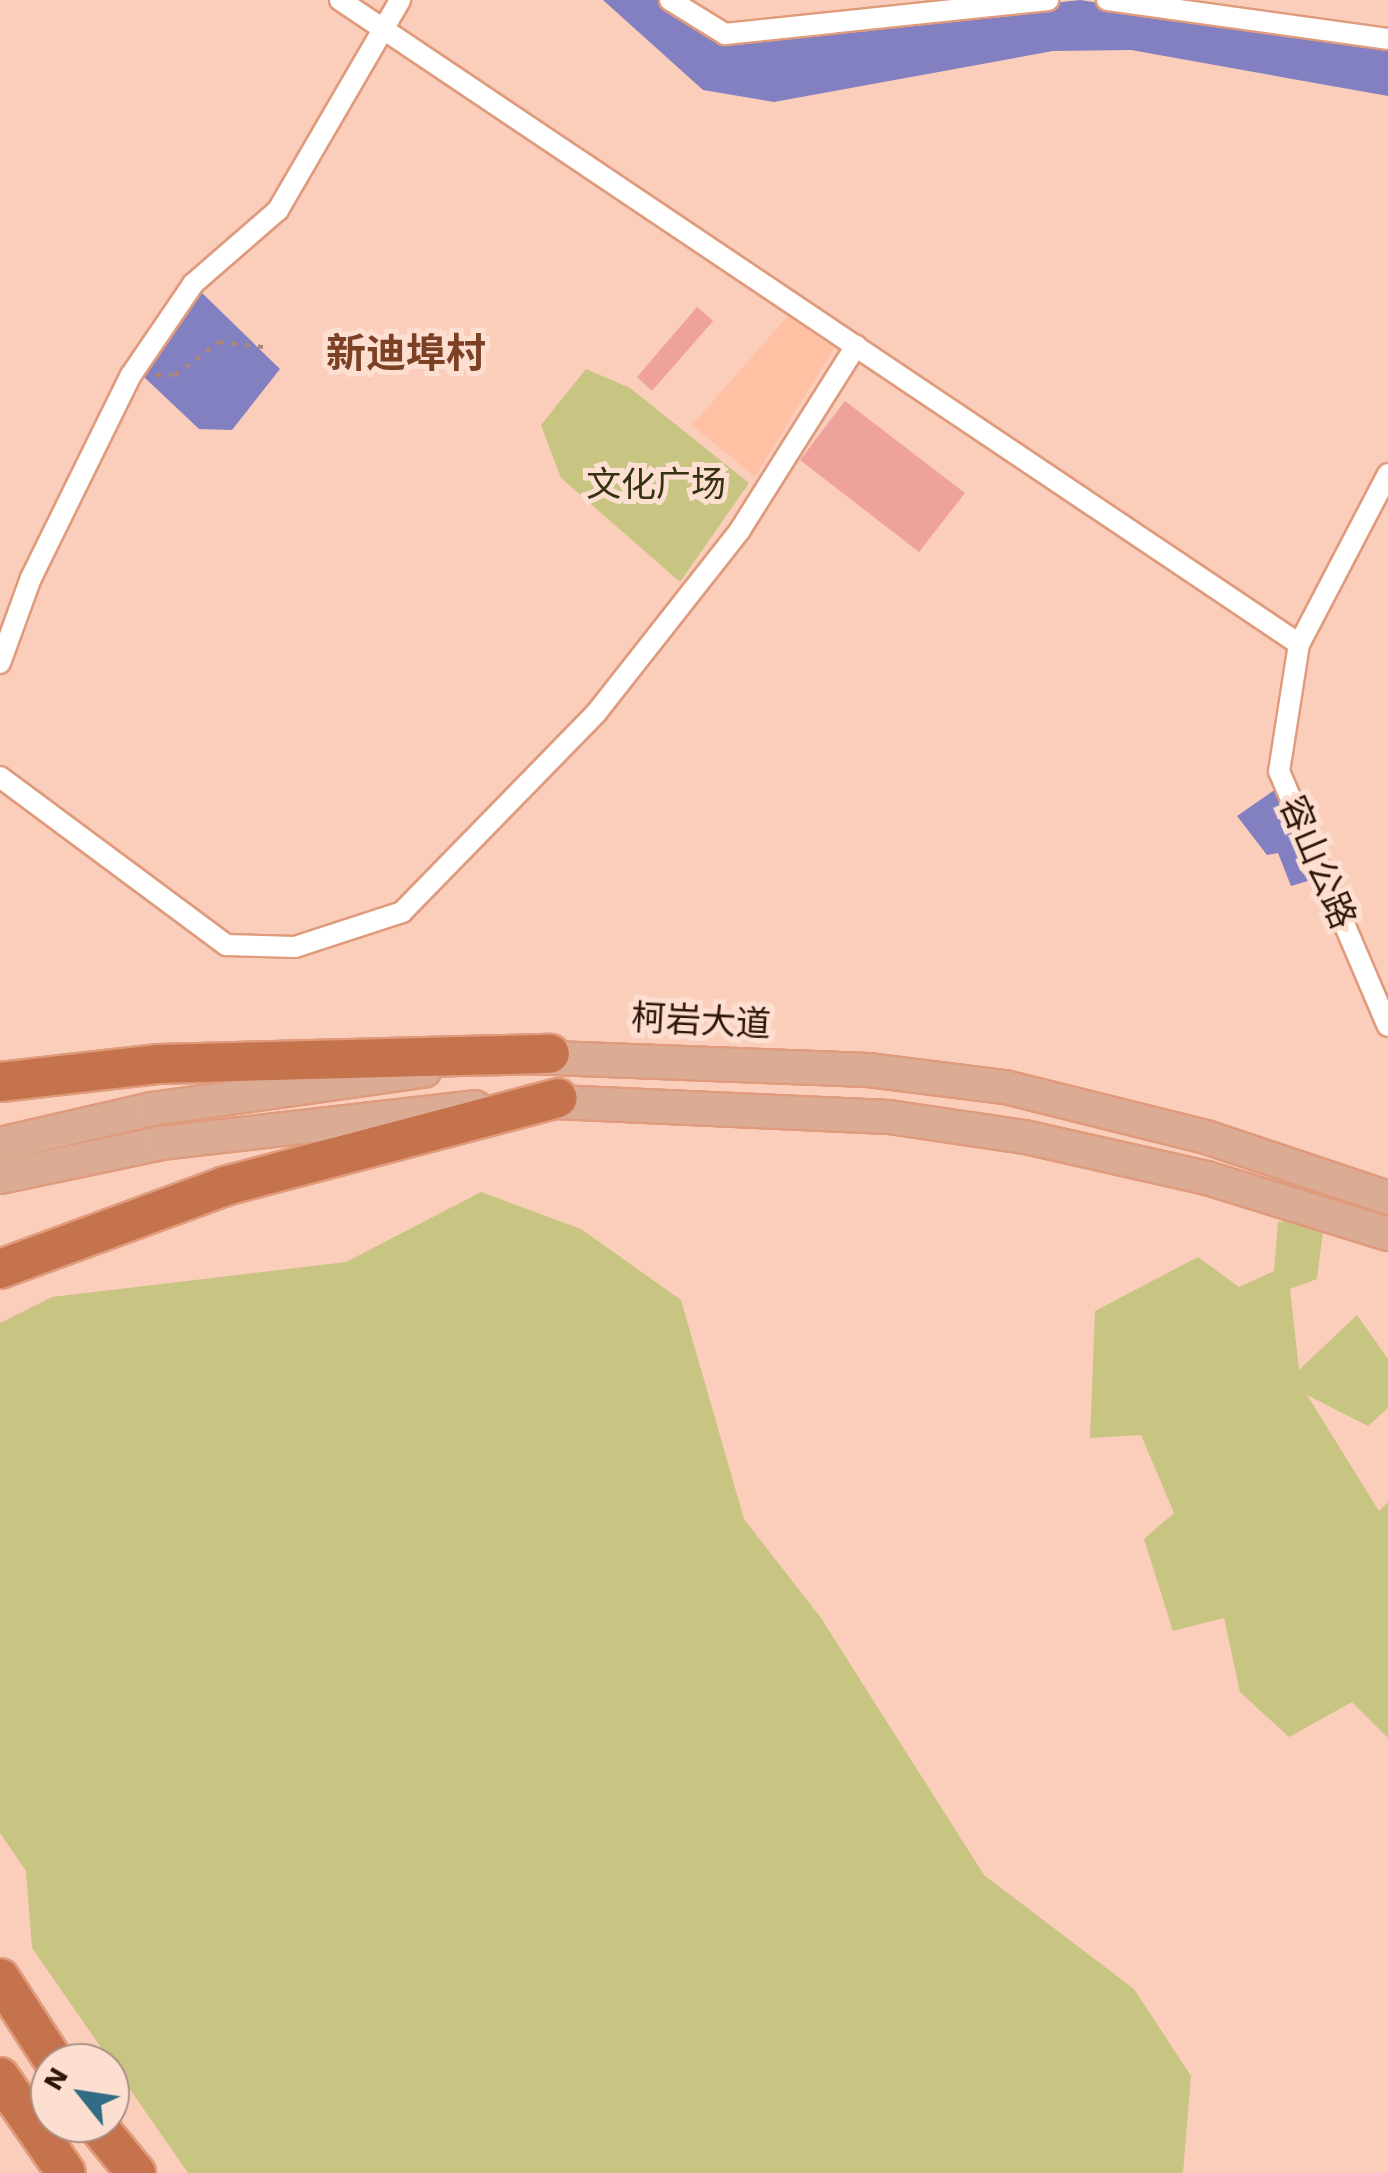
<!DOCTYPE html>
<meta charset="utf-8">
<style>
body{margin:0}
#map{position:relative;width:1388px;height:2173px;overflow:hidden;background:#facebb;font-family:"Work Sans","Noto Sans SC",sans-serif}
div>[style]{position:absolute}
[style*='--x']{left:calc(var(--x)*1px);top:calc(var(--y)*1px);width:calc(var(--w)*1px);rotate:calc(var(--a)*1deg)}
.built>*{inset:0;background:#ffc0a4}
.green>*{inset:0;background:#c8c583}
.water>*{inset:0;background:#8280c0}
.building>*{inset:0;background:#efa29b}
.path>*{height:4px;margin-top:-2px;transform-origin:0;background:repeating-linear-gradient(90deg,#ad8878 0 5px,transparent 0 13px)}
.roads{filter:drop-shadow(2px 0 #df9b7c) drop-shadow(-2px 0 #df9b7c) drop-shadow(0 2px #df9b7c) drop-shadow(0 -2px #df9b7c)}
.minor>*{height:20px;margin:-10px;padding:0 10px;transform-origin:10px;border-radius:10px;background:#fff}
.primary>*{height:32px;margin:-16px;padding:0 16px;transform-origin:16px;border-radius:16px;background:#dcab94}
.motorway>*{height:38px;margin:-19px;padding:0 19px;transform-origin:19px;border-radius:19px;background:#c5734c}
span{translate:-50% -50%;white-space:nowrap;text-align:center;line-height:1.15;-webkit-text-stroke:10px #fddfd2;paint-order:stroke}
.park-label{font-size:35px;color:#343211}
.street-label{font-size:35px;color:#2f160a}
.quarter-label{font-size:40px;color:#7c4024;font-weight:700}
.north{position:absolute;left:30px;top:2043px;width:100px;height:100px;box-sizing:border-box;background:#fddfd2;border:2px solid #ab8f82;border-radius:50%;rotate:300deg;font-size:28px;font-weight:700;line-height:40px;text-align:center;color:#2f160a}
.north::after{content:'';display:block;margin:auto;width:35px;height:45px;background:#306d84;clip-path:polygon(50% 0,100% 100%,50% 72%,0 100%)}
</style>
<div id="map">
<div class="built">
<i style="clip-path:polygon(788px 316px,834px 348px,755px 477px,692px 425px)"></i>
</div>
<div class="green">
<i style="clip-path:polygon(586px 369px,630px 388px,749px 483px,680px 582px,561px 478px,541px 425px)"></i>
<i style="clip-path:polygon(481px 1192px,581px 1229px,681px 1300px,744px 1519px,821px 1618px,984px 1875px,1134px 1989px,1191px 2076px,1183px 2173px,188px 2173px,32px 1948px,26px 1871px,0 1833px,0 1323px,52px 1297px,346px 1262px)"></i>
<i style="clip-path:polygon(1325px 1216px,1317px 1279px,1290px 1289px,1299px 1370px,1357px 1315px,1388px 1359px,1388px 1408px,1368px 1426px,1307px 1395px,1379px 1511px,1388px 1502px,1388px 1738px,1352px 1702px,1289px 1737px,1240px 1692px,1224px 1618px,1173px 1631px,1144px 1539px,1174px 1513px,1141px 1435px,1090px 1438px,1095px 1311px,1198px 1257px,1239px 1287px,1274px 1271px,1278px 1222px)"></i>
</div>
<div class="water">
<i style="clip-path:polygon(603px 0,664px 0,724px 39px,1080px 0,1388px 49px,1388px 96px,1131px 50px,1053px 51px,774px 102px,703px 90px)"></i>
<i style="clip-path:polygon(199px 290px,280px 369px,232px 430px,199px 429px,144px 377px)"></i>
<i style="clip-path:polygon(1276px 789px,1311px 880px,1291px 886px,1278px 853px,1267px 855px,1237px 816px)"></i>
</div>
<div class="building">
<i style="clip-path:polygon(697px 307px,713px 321px,652px 391px,637px 377px)"></i>
<i style="clip-path:polygon(845px 401px,965px 493px,919px 552px,800px 460px)"></i>
</div>
<div class="path">
<i style="--x:156;--y:375;--w:19;--a:0"></i>
<i style="--x:175;--y:375;--w:55;--a:-36.9"></i>
<i style="--x:219;--y:342;--w:52;--a:6.6"></i>
</div>
<div class="roads">
<div class="minor">
<i style="--x:340;--y:0;--w:1155;--a:33.88"></i>
<i style="--x:670;--y:0;--w:65;--a:31.7"></i>
<i style="--x:725;--y:34;--w:325;--a:-6"></i>
<i style="--x:1107;--y:0;--w:284;--a:7.9"></i>
<i style="--x:1388;--y:474;--w:192;--a:117.6"></i>
<i style="--x:1299;--y:644;--w:129;--a:98.9"></i>
<i style="--x:1279;--y:771;--w:277;--a:66.9"></i>
<i style="--x:0;--y:663;--w:90;--a:-70"></i>
<i style="--x:31;--y:578;--w:226;--a:-63.8"></i>
<i style="--x:131;--y:375;--w:110;--a:-55.7"></i>
<i style="--x:193;--y:284;--w:113;--a:-41"></i>
<i style="--x:278;--y:210;--w:243;--a:-59.8"></i>
<i style="--x:0;--y:777;--w:282;--a:36.6"></i>
<i style="--x:226;--y:945;--w:69;--a:1.7"></i>
<i style="--x:295;--y:947;--w:113;--a:-18.1"></i>
<i style="--x:402;--y:912;--w:279;--a:-45.7"></i>
<i style="--x:597;--y:712;--w:231;--a:-51.8"></i>
<i style="--x:740;--y:530;--w:218;--a:-57.8"></i>
</div>
<div class="primary">
<i style="--x:527;--y:1057;--w:341;--a:2.2"></i>
<i style="--x:868;--y:1070;--w:138;--a:7.1"></i>
<i style="--x:1005;--y:1087;--w:207;--a:14"></i>
<i style="--x:1206;--y:1137;--w:192;--a:18.5"></i>
<i style="--x:534;--y:1101;--w:355;--a:2.6"></i>
<i style="--x:889;--y:1117;--w:137;--a:8.4"></i>
<i style="--x:1025;--y:1137;--w:187;--a:12.7"></i>
<i style="--x:1207;--y:1178;--w:189;--a:17.2"></i>
<i style="--x:0;--y:1144;--w:156;--a:-13"></i>
<i style="--x:152;--y:1109;--w:275;--a:-8"></i>
<i style="--x:0;--y:1177;--w:165;--a:-11.9"></i>
<i style="--x:161;--y:1143;--w:316;--a:-6.5"></i>
</div>
<div class="motorway">
<i style="--x:0;--y:1082;--w:160;--a:-6.5"></i>
<i style="--x:159;--y:1064;--w:391;--a:-1.5"></i>
<i style="--x:0;--y:1269;--w:240;--a:-20.2"></i>
<i style="--x:225;--y:1186;--w:344;--a:-14.8"></i>
<i style="--x:0;--y:1978;--w:101;--a:57.1"></i>
<i style="--x:0;--y:2077;--w:116;--a:55.5"></i>
<i style="--x:95;--y:2123;--w:65;--a:50.6"></i>
</div>
</div>
<div class="park-label">
<span style="left:656px;top:484px">文化广场</span>
</div>
<div class="street-label">
<span style="left:1318px;top:862px;rotate:67deg">容山公路</span>
<span style="left:701px;top:1021px;rotate:3deg">柯岩大道</span>
</div>
<div class="quarter-label">
<span style="left:406px;top:354px">新迪埠村</span>
</div>
<div class="north">N</div>
</div>
